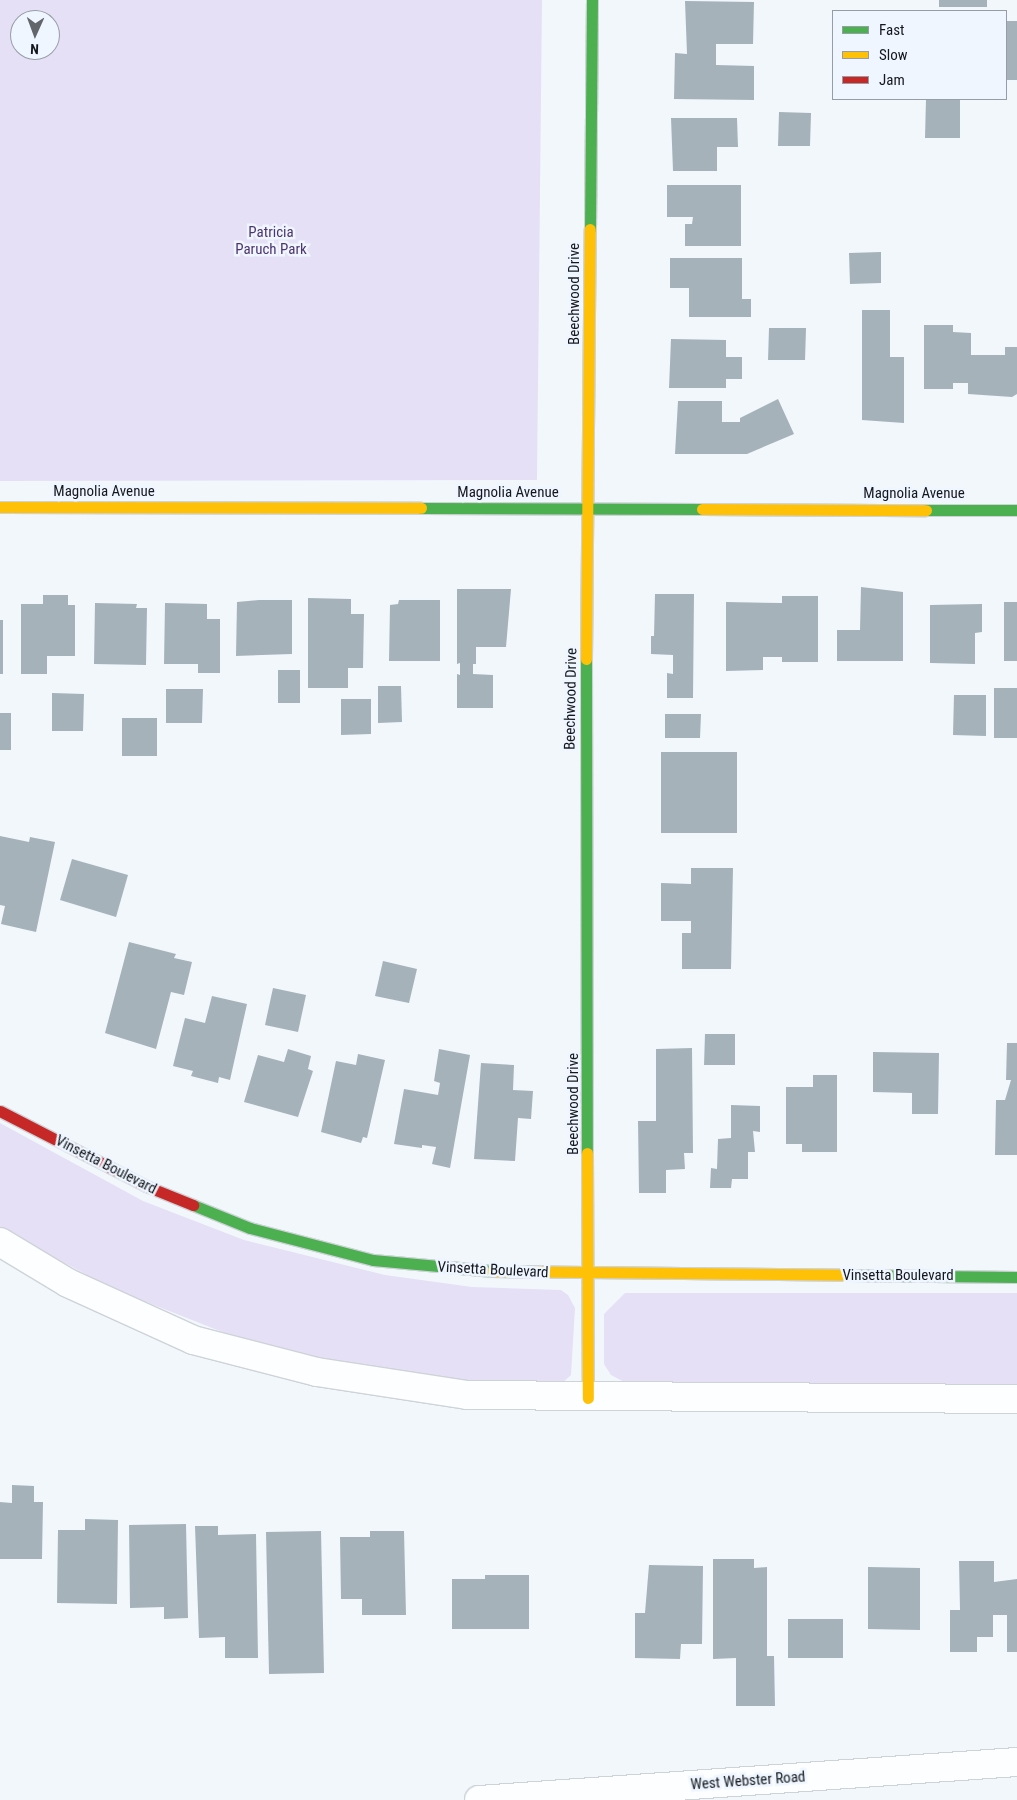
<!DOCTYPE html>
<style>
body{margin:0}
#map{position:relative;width:1017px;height:1800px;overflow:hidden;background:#f2f7fc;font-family:"Roboto Condensed",sans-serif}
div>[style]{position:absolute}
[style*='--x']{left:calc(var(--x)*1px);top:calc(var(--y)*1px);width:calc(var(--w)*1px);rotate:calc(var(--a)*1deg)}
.green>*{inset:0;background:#e5e0f5}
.building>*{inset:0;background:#a5b2b9}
.roads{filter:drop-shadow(1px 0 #ced3d8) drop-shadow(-1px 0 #ced3d8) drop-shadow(0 1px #ced3d8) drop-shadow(0 -1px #ced3d8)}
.street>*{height:28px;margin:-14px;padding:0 14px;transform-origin:14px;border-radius:14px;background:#fdfeff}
.fast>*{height:11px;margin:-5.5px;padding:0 5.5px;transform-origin:5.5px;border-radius:5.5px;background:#4caf50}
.slow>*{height:11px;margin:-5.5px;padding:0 5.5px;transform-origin:5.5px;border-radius:5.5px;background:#ffc107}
.jam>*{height:11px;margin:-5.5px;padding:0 5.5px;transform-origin:5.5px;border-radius:5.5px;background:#c62828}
span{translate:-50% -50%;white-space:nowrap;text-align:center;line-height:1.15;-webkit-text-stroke:5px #eff6ff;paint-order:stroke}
.park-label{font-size:15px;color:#4e3470}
.street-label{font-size:15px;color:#14181d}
.legend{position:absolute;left:832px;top:10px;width:175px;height:90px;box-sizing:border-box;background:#eff6ff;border:1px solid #979da5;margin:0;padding:6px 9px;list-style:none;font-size:15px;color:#14181d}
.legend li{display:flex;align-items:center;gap:10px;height:25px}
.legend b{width:25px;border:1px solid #979da5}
.north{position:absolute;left:10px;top:10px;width:50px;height:50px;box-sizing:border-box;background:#eff6ff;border:1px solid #979da5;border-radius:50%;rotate:182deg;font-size:14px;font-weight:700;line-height:20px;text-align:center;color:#14181d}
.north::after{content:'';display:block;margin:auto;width:18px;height:22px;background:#62666b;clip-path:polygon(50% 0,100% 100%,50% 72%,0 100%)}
</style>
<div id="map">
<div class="green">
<i style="clip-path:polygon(evenodd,0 0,542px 0,537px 480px,0 481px,0 0,20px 20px,50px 20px,50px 50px,20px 50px,20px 20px)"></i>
<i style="clip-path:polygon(0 1123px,143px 1201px,244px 1240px,385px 1275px,472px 1287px,561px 1290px,568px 1295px,575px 1308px,571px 1375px,560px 1385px,480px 1384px,353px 1367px,230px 1335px,111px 1288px,0 1228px)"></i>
<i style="clip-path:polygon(625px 1293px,1017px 1293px,1017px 1385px,628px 1384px,611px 1375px,604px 1364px,604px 1314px)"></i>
</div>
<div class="building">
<i style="clip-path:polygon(939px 0,987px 0,987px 7px,939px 7px)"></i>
<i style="clip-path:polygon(685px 1px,754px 2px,753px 44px,716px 44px,716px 65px,754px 66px,754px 100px,674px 99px,675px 53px,687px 54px)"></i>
<i style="clip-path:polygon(1006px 21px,1017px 21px,1017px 80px,1006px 80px)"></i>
<i style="clip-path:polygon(926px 99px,960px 99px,960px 138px,925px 138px)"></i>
<i style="clip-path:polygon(779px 112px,811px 113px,810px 146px,778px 146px)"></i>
<i style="clip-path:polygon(671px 118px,737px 118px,738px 147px,717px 147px,717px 171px,673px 171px)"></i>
<i style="clip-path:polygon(667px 185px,741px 185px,741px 246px,685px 246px,685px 224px,692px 224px,693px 217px,667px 217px)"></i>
<i style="clip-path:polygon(881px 252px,881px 283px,850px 284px,849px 253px)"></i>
<i style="clip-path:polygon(670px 258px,742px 258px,742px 299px,751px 299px,751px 317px,689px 317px,689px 288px,670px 288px)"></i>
<i style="clip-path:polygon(862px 310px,890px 310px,890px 357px,904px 357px,904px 423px,862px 420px)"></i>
<i style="clip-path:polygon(924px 325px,953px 325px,953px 332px,971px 333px,971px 355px,1005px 355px,1005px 347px,1017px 347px,1017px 394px,1012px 397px,968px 394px,968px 383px,953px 383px,953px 389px,924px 389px)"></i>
<i style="clip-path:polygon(769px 328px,806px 328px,805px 360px,768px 360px)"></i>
<i style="clip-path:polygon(671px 339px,726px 340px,726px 357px,742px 357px,742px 379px,726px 379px,726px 388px,669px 388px)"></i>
<i style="clip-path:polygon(778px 399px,794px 434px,747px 454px,675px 454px,678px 401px,722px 401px,722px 422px,740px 422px,740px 418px)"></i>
<i style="clip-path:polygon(861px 587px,903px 592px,903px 661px,837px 661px,837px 630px,860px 630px)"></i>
<i style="clip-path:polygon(457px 589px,511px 589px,506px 647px,476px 647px,476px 664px,473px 664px,473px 674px,493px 675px,493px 708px,457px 708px,457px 674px,460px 675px,460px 663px,457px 664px)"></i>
<i style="clip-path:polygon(655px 594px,694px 594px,693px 698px,667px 698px,667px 673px,673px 674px,673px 655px,651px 654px,651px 636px,654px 636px)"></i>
<i style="clip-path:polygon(43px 595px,68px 595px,68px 605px,75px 605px,75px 656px,47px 656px,47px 674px,21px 674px,21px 604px,43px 604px)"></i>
<i style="clip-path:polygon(782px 596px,818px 596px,818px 662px,782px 662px,782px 657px,763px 657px,763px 670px,726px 671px,726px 602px,782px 603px)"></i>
<i style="clip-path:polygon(308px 598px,351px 599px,351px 614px,364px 614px,363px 668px,348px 668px,348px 688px,308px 688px)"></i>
<i style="clip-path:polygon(259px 600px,292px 600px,292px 654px,236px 656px,237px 602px)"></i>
<i style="clip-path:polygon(399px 600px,440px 600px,440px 661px,389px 661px,390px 605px,398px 604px)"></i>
<i style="clip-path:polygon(1004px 602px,1017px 602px,1017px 661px,1004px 661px)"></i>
<i style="clip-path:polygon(95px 603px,137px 604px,136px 608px,147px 608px,146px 665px,94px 664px)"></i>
<i style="clip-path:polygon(165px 603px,207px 604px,207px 619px,220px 619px,220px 673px,198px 673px,198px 664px,164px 664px)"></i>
<i style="clip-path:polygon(982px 604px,982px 632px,975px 633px,975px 664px,930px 663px,930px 605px)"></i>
<i style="clip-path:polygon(0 620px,3px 620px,3px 674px,0 674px)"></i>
<i style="clip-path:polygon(278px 670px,300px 670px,300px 703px,278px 703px)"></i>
<i style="clip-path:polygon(378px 686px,401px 686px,402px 722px,378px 723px)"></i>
<i style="clip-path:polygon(994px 688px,1017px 688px,1017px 738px,994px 738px)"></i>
<i style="clip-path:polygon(166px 689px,203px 689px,202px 723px,166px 723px)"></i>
<i style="clip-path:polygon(52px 693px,84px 694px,83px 731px,52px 731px)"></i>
<i style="clip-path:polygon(954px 695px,986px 695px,986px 736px,953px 735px)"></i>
<i style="clip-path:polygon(341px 699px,371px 699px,371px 734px,341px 735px)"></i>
<i style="clip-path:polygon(0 713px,11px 713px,11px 750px,0 750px)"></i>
<i style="clip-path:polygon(665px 714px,701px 714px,700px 738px,665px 738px)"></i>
<i style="clip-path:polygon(122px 718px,157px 718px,157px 756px,122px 756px)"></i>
<i style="clip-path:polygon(661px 752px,737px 752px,737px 833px,661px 833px)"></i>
<i style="clip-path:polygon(0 836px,29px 842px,30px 837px,55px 842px,36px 932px,1px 924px,5px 906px,0 905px)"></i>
<i style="clip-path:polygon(72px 859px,128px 875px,116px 917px,60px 900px)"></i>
<i style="clip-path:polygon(691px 868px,733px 868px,731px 969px,682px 969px,682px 933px,691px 933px,691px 921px,661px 921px,661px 883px,691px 884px)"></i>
<i style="clip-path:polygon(129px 942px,176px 954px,174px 958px,192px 962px,184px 995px,171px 992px,156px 1049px,105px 1033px)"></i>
<i style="clip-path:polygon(383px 961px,417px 969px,409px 1003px,375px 996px)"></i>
<i style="clip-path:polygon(273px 988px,306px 995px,298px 1032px,265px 1025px)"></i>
<i style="clip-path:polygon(212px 996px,247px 1004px,230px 1080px,219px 1077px,218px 1083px,191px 1076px,193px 1071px,173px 1066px,185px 1018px,205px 1023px)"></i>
<i style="clip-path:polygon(705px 1034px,735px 1034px,735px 1065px,704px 1065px)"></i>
<i style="clip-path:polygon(1007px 1043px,1017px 1043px,1017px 1155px,995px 1155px,996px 1100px,1005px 1100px,1011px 1080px,1006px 1080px)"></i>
<i style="clip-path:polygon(692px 1048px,693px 1153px,684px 1153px,685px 1169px,666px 1170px,666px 1193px,639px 1193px,638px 1121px,656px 1121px,656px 1049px)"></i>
<i style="clip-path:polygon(288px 1049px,311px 1056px,308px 1069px,313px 1071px,298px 1117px,244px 1102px,258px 1055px,284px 1062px)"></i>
<i style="clip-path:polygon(439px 1049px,470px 1055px,450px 1168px,432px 1164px,436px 1147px,422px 1145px,422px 1148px,394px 1144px,404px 1089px,438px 1095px,440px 1083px,434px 1081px)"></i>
<i style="clip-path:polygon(873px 1052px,939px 1053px,938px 1114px,912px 1114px,912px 1093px,873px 1092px)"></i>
<i style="clip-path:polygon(358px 1054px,385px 1060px,367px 1138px,363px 1137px,361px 1143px,321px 1132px,336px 1061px,356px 1065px)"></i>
<i style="clip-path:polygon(481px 1063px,514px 1065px,513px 1090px,533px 1091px,531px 1119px,518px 1118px,515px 1161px,474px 1159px)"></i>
<i style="clip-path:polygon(813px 1075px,837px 1075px,837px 1152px,802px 1152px,802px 1144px,786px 1144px,786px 1087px,813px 1087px)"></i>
<i style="clip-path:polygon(731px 1105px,760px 1106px,760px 1132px,753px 1131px,755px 1152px,748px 1152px,748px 1179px,732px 1179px,731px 1188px,710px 1188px,711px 1168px,717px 1169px,718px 1139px,731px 1138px)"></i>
<i style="clip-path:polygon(12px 1485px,34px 1486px,34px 1502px,43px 1502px,42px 1559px,0 1559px,0 1502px,12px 1503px)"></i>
<i style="clip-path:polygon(85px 1519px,118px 1520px,117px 1604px,57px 1603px,58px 1530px,85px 1530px)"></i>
<i style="clip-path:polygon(186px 1524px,188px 1618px,164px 1619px,164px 1607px,130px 1608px,129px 1525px)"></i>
<i style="clip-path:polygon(195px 1526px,218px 1526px,218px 1535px,256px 1534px,258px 1658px,225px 1658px,225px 1637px,199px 1638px)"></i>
<i style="clip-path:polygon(321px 1531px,324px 1673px,269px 1674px,266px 1532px)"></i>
<i style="clip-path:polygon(370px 1531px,404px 1531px,406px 1615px,362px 1615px,362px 1599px,341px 1599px,340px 1537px,370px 1537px)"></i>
<i style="clip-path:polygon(713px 1559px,754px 1559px,754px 1568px,767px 1567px,767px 1656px,774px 1656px,775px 1706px,736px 1706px,736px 1658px,713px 1659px)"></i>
<i style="clip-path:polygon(959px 1561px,994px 1561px,994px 1582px,1017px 1579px,1017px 1652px,1007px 1652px,1007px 1615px,993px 1615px,993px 1637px,977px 1637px,977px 1652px,950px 1652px,950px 1610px,960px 1610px)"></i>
<i style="clip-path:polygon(649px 1565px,703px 1566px,702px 1644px,681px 1644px,680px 1659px,635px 1658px,635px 1613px,645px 1613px)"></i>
<i style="clip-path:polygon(868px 1567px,920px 1568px,920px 1630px,868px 1629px)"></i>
<i style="clip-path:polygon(485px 1575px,529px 1575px,529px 1629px,452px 1629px,452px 1579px,485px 1579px)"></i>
<i style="clip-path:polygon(788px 1619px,843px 1619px,843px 1658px,788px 1658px)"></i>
</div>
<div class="roads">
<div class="street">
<i style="--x:0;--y:1242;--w:79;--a:31.1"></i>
<i style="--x:68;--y:1283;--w:137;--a:24.5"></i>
<i style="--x:193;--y:1340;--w:128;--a:14.5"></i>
<i style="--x:317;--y:1372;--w:152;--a:8.7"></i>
<i style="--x:467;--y:1395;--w:550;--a:0.42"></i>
<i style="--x:479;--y:1800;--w:539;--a:-4.04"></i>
</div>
<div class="fast">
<i style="--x:590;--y:229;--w:229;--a:-89.5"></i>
<i style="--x:421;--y:508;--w:281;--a:0.2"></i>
<i style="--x:926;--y:510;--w:91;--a:0"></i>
<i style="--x:586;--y:659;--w:494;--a:89.9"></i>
<i style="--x:193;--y:1205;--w:61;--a:22"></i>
<i style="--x:250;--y:1228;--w:127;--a:14.6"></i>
<i style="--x:373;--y:1260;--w:120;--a:5.3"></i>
<i style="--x:849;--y:1275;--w:168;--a:0.7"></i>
</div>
<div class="slow">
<i style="--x:0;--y:507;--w:421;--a:0.1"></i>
<i style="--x:702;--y:509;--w:224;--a:0.3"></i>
<i style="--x:586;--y:659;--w:430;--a:-89.5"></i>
<i style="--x:587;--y:1153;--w:245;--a:89.8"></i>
<i style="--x:492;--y:1271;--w:357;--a:0.6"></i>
</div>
<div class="jam">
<i style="--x:0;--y:1111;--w:164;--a:27.2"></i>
<i style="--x:146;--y:1186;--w:51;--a:22"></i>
</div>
</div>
<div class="park-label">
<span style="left:271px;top:241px">Patricia<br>Paruch Park</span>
</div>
<div class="street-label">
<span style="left:575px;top:294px;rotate:-90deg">Beechwood Drive</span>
<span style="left:104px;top:492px">Magnolia Avenue</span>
<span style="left:508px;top:493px">Magnolia Avenue</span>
<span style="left:914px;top:494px">Magnolia Avenue</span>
<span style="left:571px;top:699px;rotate:-89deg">Beechwood Drive</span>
<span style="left:574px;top:1104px;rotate:-90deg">Beechwood Drive</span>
<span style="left:106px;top:1165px;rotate:27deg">Vinsetta Boulevard</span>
<span style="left:493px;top:1270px;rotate:3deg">Vinsetta Boulevard</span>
<span style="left:898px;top:1276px">Vinsetta Boulevard</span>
<span style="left:748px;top:1781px;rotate:-4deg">West Webster Road</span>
</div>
<ul class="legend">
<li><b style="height:6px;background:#4caf50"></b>Fast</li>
<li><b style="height:6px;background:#ffc107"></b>Slow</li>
<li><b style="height:6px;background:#c62828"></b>Jam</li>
</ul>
<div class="north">N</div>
</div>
